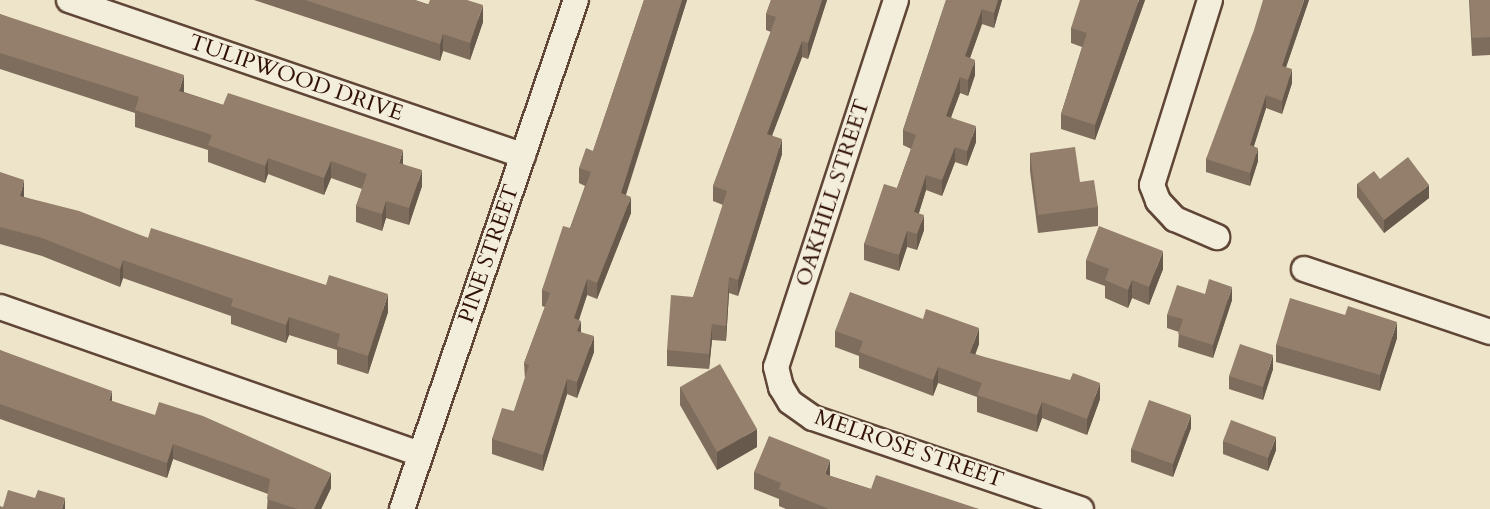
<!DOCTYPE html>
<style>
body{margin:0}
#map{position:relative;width:1490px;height:509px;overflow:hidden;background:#ede4c9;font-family:Cardo,serif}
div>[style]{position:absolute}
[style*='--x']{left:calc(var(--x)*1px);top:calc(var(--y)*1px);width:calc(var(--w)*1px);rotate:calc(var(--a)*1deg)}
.roads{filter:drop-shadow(2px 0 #604636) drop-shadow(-2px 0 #604636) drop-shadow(0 2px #604636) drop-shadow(0 -2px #604636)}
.minor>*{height:24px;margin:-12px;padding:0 12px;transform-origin:12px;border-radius:12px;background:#f3eddc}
.wall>*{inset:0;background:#7e6d5c}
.shaded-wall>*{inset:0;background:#67594b}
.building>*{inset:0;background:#937f6b}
span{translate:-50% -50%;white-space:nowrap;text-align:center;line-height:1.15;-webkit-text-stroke:4.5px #f3eddc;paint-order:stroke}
.street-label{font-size:22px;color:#311205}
</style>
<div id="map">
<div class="roads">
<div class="minor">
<i style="--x:69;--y:0;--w:480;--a:18.9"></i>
<i style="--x:896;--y:0;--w:386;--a:108.1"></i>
<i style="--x:776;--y:367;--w:21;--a:76"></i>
<i style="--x:781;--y:387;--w:17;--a:59"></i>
<i style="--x:790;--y:402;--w:28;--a:35"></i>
<i style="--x:813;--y:418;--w:283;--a:18.8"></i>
<i style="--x:1210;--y:0;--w:194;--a:107.4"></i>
<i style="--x:1152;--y:185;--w:17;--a:69"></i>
<i style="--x:1158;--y:201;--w:25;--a:47"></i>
<i style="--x:1175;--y:219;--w:46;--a:23.2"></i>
<i style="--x:1304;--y:269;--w:196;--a:18.7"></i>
<i style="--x:0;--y:307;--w:445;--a:19.3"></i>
<i style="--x:402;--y:509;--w:538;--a:-71.13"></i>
</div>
</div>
<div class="wall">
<i style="clip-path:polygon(254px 0,415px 0,483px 22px,470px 60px,443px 51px,440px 61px)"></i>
<i style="clip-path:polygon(644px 0,687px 0,626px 195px,631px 213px,597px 299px,587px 295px,579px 320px,581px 332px,594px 352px,577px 398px,567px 394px,543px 471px,492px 454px,492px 439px,514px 411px,525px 379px,524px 363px,545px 307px,542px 306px,542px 290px,570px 228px,585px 186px,579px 183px,579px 168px,593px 151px)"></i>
<i style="clip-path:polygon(771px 0,827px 0,808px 59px,802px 57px,772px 135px,782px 154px,738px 296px,729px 293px,726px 341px,712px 340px,709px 369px,667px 366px,667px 350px,693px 297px,723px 205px,713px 201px,713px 186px,771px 32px,766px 30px,766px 14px)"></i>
<i style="clip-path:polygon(946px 0,1002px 0,994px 28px,982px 24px,970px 58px,975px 75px,968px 96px,960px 93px,951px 117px,976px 142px,967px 166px,955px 162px,942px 196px,926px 190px,919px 213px,924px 230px,917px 250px,907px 247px,899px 271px,864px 260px,864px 244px,897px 188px,911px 149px,903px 145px,903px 130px)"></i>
<i style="clip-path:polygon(1145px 0,1095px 140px,1061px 129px,1061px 114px,1082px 47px,1071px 43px,1071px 28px)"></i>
<i style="clip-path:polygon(1309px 0,1286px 67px,1292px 83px,1282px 114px,1266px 108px,1254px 146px,1258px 161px,1250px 186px,1206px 172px,1206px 159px)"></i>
<i style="clip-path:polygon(1469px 0,1490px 0,1490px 55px,1472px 56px)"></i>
<i style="clip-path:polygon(0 14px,184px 91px,184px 92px,403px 164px,422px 186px,409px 225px,386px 218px,382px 231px,356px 222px,356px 206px,362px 189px,331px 178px,324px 195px,268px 174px,265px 183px,208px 162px,208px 150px,135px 127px,135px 113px,0 69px)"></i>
<i style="clip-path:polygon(1030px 153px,1080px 182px,1098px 207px,1098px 226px,1038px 233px,1030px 171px)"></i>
<i style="clip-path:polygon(0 172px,24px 197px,148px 238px,388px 312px,368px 374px,337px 364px,337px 350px,289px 335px,286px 343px,231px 324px,231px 316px,123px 278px,120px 287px,42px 256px,0 244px)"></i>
<i style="clip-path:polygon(1380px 179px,1429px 198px,1384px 233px,1357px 197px,1357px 184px)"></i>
<i style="clip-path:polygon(1086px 260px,1163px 269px,1149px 305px,1132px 298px,1128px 308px,1105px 298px,1105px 286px,1086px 279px)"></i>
<i style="clip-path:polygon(1205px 294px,1232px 300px,1213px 358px,1178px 347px,1179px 332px,1167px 328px,1167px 315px)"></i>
<i style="clip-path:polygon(1345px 315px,1397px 338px,1380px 391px,1276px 362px,1276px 345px)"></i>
<i style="clip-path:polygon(835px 331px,979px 344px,975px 354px,1100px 399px,1087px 435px,1042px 418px,1037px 432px,977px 412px,977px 397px,938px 383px,933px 396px,859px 368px,859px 356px,835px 347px)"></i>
<i style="clip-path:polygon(0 350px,112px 401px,331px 488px,321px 509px,267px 509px,268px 494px,173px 459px,167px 478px,0 419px)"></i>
<i style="clip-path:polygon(1273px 369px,1263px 400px,1229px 389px,1229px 376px)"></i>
<i style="clip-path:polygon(680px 387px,757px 447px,717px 470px,680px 405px)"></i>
<i style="clip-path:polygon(1191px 428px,1173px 477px,1131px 462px,1131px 449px)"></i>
<i style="clip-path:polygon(1223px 441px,1276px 450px,1268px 471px,1223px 454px)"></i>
<i style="clip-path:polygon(754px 472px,830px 476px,871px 489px,979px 509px,786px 509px,779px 506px,779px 499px,754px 489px)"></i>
</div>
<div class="shaded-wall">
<i style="clip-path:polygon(682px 0,687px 0,621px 209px,621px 193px)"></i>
<i style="clip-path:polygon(822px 0,827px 0,808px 59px,808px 43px)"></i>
<i style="clip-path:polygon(998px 0,1002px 0,994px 28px,994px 13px)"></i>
<i style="clip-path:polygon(1139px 0,1145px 0,1095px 140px,1095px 125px)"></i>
<i style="clip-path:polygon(1304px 0,1309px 0,1282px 79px,1282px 66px)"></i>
<i style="clip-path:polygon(483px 5px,483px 22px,470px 60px,470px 43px)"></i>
<i style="clip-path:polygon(982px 9px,982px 24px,965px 72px,965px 56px)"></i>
<i style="clip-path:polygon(443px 34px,443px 51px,440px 61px,440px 44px)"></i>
<i style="clip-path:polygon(802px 41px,802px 57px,767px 149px,767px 134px)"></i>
<i style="clip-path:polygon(975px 60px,975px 75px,968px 96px,968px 80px)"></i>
<i style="clip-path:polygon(1292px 69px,1292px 83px,1282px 114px,1282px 101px)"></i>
<i style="clip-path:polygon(184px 75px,184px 91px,179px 107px,179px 91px)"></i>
<i style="clip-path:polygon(960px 77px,960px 93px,946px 131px,946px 116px)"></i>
<i style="clip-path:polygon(1266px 95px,1266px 108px,1250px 158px,1250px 145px)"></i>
<i style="clip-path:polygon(976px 126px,976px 142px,967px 166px,967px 151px)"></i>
<i style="clip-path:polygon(782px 139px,782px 154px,738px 296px,738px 280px)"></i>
<i style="clip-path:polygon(955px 147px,955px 162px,942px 196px,942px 180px)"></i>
<i style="clip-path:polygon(1258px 148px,1258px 161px,1250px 186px,1250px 173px)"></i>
<i style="clip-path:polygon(403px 150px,403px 166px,399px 163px)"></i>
<i style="clip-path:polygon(268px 158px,268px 174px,265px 183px,265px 166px)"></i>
<i style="clip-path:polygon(331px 161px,331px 178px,324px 195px,324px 178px)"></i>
<i style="clip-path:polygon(422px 170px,422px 186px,409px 225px,409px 208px)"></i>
<i style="clip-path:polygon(926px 175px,926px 190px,914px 228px,914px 212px)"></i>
<i style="clip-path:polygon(24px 180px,24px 198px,20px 196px)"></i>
<i style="clip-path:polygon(1429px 185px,1429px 198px,1384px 233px,1384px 220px)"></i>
<i style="clip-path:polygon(631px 197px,631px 213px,597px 299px,597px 283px)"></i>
<i style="clip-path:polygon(386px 201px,386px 218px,382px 231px,382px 214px)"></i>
<i style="clip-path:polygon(924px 215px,924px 230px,917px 250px,917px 234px)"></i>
<i style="clip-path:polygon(907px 231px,907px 247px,899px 271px,899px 255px)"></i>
<i style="clip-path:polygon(1163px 251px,1163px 269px,1149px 305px,1149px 287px)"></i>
<i style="clip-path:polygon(123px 260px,123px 278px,120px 287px,120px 269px)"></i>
<i style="clip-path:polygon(729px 277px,729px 293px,726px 341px,726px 326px)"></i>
<i style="clip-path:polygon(587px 279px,587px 295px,574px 334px,574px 318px)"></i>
<i style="clip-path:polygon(1132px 280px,1132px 298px,1128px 308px,1128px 290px)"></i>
<i style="clip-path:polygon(1232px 287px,1232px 300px,1213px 358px,1213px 345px)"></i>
<i style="clip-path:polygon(388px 294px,388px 312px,368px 374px,368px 356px)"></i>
<i style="clip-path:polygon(289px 317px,289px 335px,286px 343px,286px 325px)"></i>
<i style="clip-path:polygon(581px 321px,581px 337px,577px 331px)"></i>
<i style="clip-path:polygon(1397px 322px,1397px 338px,1380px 391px,1380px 375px)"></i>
<i style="clip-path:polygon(712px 324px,712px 340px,709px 369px,709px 354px)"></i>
<i style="clip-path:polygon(979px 328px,979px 344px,970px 369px,970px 353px)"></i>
<i style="clip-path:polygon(594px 336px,594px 352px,577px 398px,577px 382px)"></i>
<i style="clip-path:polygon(1273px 355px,1273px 369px,1263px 400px,1263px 387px)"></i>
<i style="clip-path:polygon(938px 367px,938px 383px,933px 396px,933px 380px)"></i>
<i style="clip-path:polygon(567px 379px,567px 394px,543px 471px,543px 455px)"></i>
<i style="clip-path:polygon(1100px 383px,1100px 399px,1087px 435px,1087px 419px)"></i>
<i style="clip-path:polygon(112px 391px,112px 406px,109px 400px)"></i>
<i style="clip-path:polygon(1042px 402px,1042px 418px,1037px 432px,1037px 415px)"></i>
<i style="clip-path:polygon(1191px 415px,1191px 428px,1173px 477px,1173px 464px)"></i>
<i style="clip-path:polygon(757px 429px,757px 447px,717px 470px,717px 452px)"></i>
<i style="clip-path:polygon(1276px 437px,1276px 450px,1268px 471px,1268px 458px)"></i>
<i style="clip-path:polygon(173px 444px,173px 459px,167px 478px,167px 463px)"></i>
<i style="clip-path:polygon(830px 460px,830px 477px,825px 474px)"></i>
<i style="clip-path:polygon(331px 473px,331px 488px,321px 509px,314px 509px)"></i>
<i style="clip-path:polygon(65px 498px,65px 509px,62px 509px)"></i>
</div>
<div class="building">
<i style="clip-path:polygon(305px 0,415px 0,428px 5px,430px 0,467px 0,483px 5px,470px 43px,443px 34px,440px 44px)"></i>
<i style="clip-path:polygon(644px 0,682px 0,621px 193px,631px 197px,597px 283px,587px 279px,574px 318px,581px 321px,577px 331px,594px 336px,577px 382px,567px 379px,543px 455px,492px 439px,502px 408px,514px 411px,529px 365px,524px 363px,550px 293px,542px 290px,563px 226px,570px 228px,591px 172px,579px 168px,586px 148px,593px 151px)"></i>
<i style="clip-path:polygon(771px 0,822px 0,808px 43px,802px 41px,767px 134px,782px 139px,738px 280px,729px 277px,726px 326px,712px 324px,709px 354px,667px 350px,671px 295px,693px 297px,727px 191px,713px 186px,776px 17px,766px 14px)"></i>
<i style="clip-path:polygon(946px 0,998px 0,994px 13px,982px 9px,965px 56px,975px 60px,968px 80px,960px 77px,946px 116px,976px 126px,967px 151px,955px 147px,942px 180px,926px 175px,914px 212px,924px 215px,917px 234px,907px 231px,899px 255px,864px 244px,884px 184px,897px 188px,916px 135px,903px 130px)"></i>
<i style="clip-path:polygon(1080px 0,1139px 0,1095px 125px,1061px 114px,1087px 33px,1071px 28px)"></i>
<i style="clip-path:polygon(1263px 0,1304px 0,1282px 66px,1292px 69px,1282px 101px,1266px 95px,1250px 145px,1258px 148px,1250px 173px,1206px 159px,1254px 30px)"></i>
<i style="clip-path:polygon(1470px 0,1490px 0,1490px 37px,1472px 38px)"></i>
<i style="clip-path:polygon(0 14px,184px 75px,179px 91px,223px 105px,228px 93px,403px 150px,399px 163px,422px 170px,409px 208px,386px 201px,382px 214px,356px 206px,367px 174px,331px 161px,324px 178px,268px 158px,265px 166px,208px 145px,212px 135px,135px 110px,139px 97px,0 53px)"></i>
<i style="clip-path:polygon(1075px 147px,1080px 182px,1094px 180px,1098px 207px,1038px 215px,1030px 153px)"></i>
<i style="clip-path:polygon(1408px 157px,1429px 185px,1384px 220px,1357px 184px,1374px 171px,1380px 179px)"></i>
<i style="clip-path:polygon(0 172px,24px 180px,20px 196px,79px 211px,148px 238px,151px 228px,326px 285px,329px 275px,388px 294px,368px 356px,337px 346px,340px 334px,289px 317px,286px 325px,231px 306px,233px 299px,123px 260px,120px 269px,42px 238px,0 227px)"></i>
<i style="clip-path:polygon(1099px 226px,1163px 251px,1149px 287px,1132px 280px,1128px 290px,1105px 280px,1109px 269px,1086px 260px)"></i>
<i style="clip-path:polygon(1209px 279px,1232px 287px,1213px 345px,1178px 334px,1183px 319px,1167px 315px,1177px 285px,1205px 294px)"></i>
<i style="clip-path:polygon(850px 292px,923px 319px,926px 309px,979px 328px,970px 353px,1070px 380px,1073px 373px,1100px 383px,1087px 419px,1042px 402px,1037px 415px,977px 395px,982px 383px,938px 367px,933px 380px,859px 352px,863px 341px,835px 331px)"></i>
<i style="clip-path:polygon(1290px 298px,1345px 315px,1348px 306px,1397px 322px,1380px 375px,1276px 345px)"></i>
<i style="clip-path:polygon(1240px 344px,1273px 355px,1263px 387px,1229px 376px)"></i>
<i style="clip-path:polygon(0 350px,112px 391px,109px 400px,155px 415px,159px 402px,203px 416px,331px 473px,314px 509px,297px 509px,267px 499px,270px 479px,173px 444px,167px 463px,0 404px)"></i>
<i style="clip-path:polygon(720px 364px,757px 429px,717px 452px,680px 387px)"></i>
<i style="clip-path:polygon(1149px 400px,1191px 415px,1173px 464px,1131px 449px)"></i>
<i style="clip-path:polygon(1231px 420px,1276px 437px,1268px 458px,1223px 441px)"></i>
<i style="clip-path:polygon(769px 436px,830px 460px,825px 474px,871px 489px,876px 475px,979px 509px,829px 509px,779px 489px,781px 483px,754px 472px)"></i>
<i style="clip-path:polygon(8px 490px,35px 498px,38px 490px,65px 498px,62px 509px,0 509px,0 506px,3px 507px)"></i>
</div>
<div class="street-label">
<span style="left:296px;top:78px;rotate:19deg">TULIPWOOD DRIVE</span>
<span style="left:833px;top:193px;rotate:-72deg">OAKHILL STREET</span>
<span style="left:489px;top:254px;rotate:-71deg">PINE STREET</span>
<span style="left:909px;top:449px;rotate:19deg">MELROSE STREET</span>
</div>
</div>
